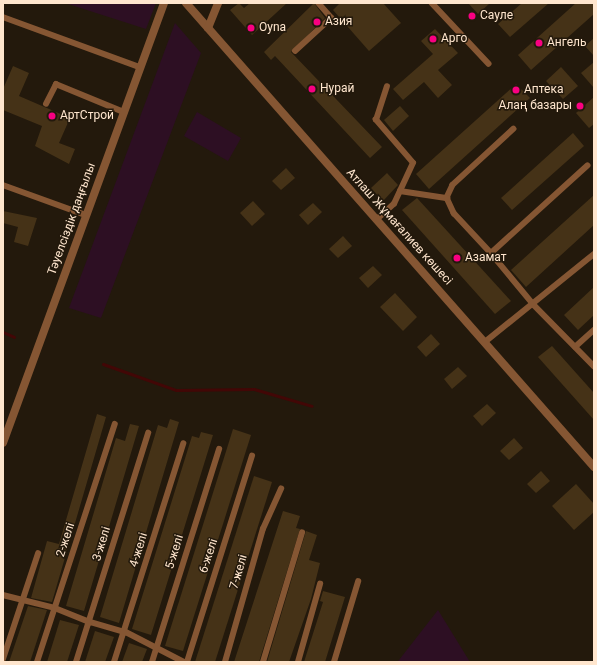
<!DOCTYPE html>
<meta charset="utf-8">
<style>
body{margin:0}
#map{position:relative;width:597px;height:665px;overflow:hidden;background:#23190c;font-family:Roboto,sans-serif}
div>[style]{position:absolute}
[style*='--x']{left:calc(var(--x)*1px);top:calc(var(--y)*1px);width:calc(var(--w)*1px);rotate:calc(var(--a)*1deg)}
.green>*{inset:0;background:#2d0f23}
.stream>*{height:3px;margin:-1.5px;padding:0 1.5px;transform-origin:1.5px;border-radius:1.5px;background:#420706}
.building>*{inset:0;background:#453217}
.service>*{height:5.5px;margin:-2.75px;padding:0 2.75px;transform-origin:2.75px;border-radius:2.75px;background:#855633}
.minor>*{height:8px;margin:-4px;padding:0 4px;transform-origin:4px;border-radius:4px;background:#855633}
.tertiary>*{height:8px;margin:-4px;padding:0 4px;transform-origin:4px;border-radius:4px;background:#855633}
.dots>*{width:11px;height:11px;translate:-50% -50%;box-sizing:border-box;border:2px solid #23190c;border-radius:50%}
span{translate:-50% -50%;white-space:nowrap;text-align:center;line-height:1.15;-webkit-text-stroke:3px #23190c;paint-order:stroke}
.poi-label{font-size:12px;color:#ffe6ce}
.left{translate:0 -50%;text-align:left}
.right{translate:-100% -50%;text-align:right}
.street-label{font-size:12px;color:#ffe6ce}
.frame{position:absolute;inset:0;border:4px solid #ffe6ce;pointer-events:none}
</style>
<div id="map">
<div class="green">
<i style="clip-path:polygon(65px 3px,156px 3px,146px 29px)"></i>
<i style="clip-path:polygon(175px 23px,201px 53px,101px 318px,69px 308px)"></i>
<i style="clip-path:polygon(197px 112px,241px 138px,228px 161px,184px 136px)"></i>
<i style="clip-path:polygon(438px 610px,470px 662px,397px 662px,399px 660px)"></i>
</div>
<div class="stream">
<i style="--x:3;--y:332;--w:12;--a:24"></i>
<i style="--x:103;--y:364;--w:77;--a:19.6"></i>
<i style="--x:176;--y:390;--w:78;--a:-0.7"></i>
<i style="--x:254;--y:389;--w:60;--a:16.3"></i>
</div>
<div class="building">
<i style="clip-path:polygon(239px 3px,244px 8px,250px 3px,287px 3px,252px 35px,230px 10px)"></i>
<i style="clip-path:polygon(314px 3px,325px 18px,291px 52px,382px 147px,370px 158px,275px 56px,271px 60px,264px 52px)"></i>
<i style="clip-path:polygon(340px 3px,383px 3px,401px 23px,369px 51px,333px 10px)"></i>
<i style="clip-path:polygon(468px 3px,490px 3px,478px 14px)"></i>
<i style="clip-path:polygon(522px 3px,549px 3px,510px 37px,498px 24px)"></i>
<i style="clip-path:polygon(576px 3px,594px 3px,594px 14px,531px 70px,518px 55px)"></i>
<i style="clip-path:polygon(435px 29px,458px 53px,438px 70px,452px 85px,438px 98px,424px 82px,403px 100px,393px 89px,433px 54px,421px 41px)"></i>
<i style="clip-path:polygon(594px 38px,594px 56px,585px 46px)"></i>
<i style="clip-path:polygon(594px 62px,594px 88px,581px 73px)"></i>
<i style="clip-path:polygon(13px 66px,29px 73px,19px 96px,70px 118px,59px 143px,75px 149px,69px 164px,35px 146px,42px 126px,3px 110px,3px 89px)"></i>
<i style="clip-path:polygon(561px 67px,578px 86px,563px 99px,546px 81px)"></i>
<i style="clip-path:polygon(516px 84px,530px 98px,429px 189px,416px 174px)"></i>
<i style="clip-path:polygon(594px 97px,594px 124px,589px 128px,576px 113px)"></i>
<i style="clip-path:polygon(400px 106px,409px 116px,393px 131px,384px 120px)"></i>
<i style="clip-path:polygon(573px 133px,584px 146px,512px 210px,501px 198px)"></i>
<i style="clip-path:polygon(286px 168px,295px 178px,281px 190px,272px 181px)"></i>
<i style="clip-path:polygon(387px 173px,398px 185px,383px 201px,371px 188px)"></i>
<i style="clip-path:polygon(594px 195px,594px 225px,526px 287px,511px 270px)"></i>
<i style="clip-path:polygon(417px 198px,511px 301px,495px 314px,402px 210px)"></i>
<i style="clip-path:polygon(253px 201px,265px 214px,252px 226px,240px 213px)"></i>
<i style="clip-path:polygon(313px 203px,322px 212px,308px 225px,299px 215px)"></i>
<i style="clip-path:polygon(3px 211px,37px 218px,28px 246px,14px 242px,18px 227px,3px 223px)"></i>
<i style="clip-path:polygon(343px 236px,352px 246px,338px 258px,329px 249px)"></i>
<i style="clip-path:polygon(373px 266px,382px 275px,368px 288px,359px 278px)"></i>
<i style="clip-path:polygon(594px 287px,594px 315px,578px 330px,564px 315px)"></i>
<i style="clip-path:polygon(395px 293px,417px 317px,403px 331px,380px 307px)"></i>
<i style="clip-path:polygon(431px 334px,440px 344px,426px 357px,417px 347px)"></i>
<i style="clip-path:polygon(552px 346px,594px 393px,594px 420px,538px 357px)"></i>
<i style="clip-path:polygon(458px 367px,467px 376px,452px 389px,444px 379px)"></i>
<i style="clip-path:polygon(487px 404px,496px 413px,482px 426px,473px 416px)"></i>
<i style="clip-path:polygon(97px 414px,106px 417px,52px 602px,31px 598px,47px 541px,59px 544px)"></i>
<i style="clip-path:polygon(170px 419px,179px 422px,119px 623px,100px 617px,158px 425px,167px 428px)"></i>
<i style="clip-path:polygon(130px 424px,139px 426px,84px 611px,66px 606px,116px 438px,125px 441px)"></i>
<i style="clip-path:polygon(233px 429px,251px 435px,183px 651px,165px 646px)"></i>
<i style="clip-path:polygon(201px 432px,213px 435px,151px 635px,132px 629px,192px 436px,199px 438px)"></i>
<i style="clip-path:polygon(514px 438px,523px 448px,509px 460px,500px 451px)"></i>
<i style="clip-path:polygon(541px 471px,550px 481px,536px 493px,527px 484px)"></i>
<i style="clip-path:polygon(254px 476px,272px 482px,215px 662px,195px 662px)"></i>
<i style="clip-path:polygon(576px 484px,594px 504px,594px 512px,574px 530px,552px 506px)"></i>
<i style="clip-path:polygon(283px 511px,300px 516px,296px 528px,300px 529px,259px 662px,234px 662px)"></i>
<i style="clip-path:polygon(306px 531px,317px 535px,309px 560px,320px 563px,311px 599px,289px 662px,267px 662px)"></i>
<i style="clip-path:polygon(323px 591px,345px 597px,325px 662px,304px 662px,323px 602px,320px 601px)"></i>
<i style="clip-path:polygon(28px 606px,47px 610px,30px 662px,9px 662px)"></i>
<i style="clip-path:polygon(60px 620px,79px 625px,67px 662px,47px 662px)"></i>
<i style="clip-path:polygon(95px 631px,114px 637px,105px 662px,85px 662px)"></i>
<i style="clip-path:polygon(129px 643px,147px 649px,142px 662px,122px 662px)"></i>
</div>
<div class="service">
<i style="--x:432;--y:3;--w:83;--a:46.9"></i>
<i style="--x:3;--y:17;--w:146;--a:20.1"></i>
<i style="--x:295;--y:51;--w:49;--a:-42.5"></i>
<i style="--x:331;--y:18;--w:20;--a:-131"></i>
<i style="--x:46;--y:104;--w:22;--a:-63"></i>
<i style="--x:56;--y:84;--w:74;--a:22.4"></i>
<i style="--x:514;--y:129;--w:83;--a:137.4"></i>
<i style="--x:453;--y:185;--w:14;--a:115"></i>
<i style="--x:447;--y:198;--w:17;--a:65"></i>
<i style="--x:454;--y:213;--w:54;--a:47.2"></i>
<i style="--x:491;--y:253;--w:130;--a:-42.2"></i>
<i style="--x:3;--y:185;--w:88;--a:19.9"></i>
<i style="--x:400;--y:191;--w:48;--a:8.5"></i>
<i style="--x:376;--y:220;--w:24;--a:-42"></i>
<i style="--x:394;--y:204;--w:45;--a:-65.1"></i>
<i style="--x:413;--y:163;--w:57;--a:-130.7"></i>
<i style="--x:376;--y:120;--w:35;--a:-72"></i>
<i style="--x:491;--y:253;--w:67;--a:50.4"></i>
<i style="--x:534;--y:305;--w:86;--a:45.5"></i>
<i style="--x:485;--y:342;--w:140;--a:-38.9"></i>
<i style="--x:575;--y:347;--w:25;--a:-42"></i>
<i style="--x:3;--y:595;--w:54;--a:14"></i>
<i style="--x:55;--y:608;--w:38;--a:22"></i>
<i style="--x:90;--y:622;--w:37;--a:16"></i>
<i style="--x:126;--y:632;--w:65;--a:27.3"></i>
<i style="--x:3;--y:659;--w:111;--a:-71.6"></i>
<i style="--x:37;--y:662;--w:250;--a:-71.9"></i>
<i style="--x:76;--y:662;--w:240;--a:-72.5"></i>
<i style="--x:114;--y:662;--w:229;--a:-72.4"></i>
<i style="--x:152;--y:662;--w:223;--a:-72.5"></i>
<i style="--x:187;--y:662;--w:216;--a:-72.5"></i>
<i style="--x:225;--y:662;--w:138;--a:-74.1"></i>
<i style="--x:263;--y:529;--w:44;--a:-65.8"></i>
<i style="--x:263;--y:662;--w:135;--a:-73.2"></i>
<i style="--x:298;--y:662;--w:81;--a:-74.2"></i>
<i style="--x:334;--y:662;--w:84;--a:-73.3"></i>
</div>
<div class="minor">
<i style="--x:186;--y:3;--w:618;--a:48.67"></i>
<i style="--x:208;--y:28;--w:27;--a:-68"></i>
</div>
<div class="tertiary">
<i style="--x:3;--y:443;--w:469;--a:-69.9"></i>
</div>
<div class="dots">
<i style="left:472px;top:16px;background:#f90081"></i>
<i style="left:317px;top:22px;background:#f90081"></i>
<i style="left:251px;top:28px;background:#f90081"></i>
<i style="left:433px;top:39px;background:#f90081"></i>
<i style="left:539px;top:43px;background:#f90081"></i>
<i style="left:312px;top:89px;background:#f90081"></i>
<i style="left:516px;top:90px;background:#f90081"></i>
<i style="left:580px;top:106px;background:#f90081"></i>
<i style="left:52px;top:116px;background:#f90081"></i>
<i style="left:457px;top:258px;background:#f90081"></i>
</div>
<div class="poi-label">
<span class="left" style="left:480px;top:16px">Сауле</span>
<span class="left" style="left:325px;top:22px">Азия</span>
<span class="left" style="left:259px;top:28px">Oyna</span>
<span class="left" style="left:441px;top:39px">Арго</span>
<span class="left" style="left:547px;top:43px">Ангель</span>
<span class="left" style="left:320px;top:89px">Нурай</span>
<span class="left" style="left:524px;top:90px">Аптека</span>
<span class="right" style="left:572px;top:106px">Алаң базары</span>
<span class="left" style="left:60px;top:116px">АртСтрой</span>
<span class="left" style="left:465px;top:258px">Азамат</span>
</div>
<div class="street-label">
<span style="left:72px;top:219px;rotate:-70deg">Тәуелсіздік даңғылы</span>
<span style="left:399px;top:227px;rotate:48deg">Атлаш Жұмағалиев көшесі</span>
<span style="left:66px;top:540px;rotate:-72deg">2-желі</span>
<span style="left:102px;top:544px;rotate:-73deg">3-желі</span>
<span style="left:139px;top:550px;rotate:-73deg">4-желі</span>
<span style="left:175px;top:552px;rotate:-73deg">5-желі</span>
<span style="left:209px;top:556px;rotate:-72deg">6-желі</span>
<span style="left:239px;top:572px;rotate:-74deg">7-желі</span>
</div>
<div class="frame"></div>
</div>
